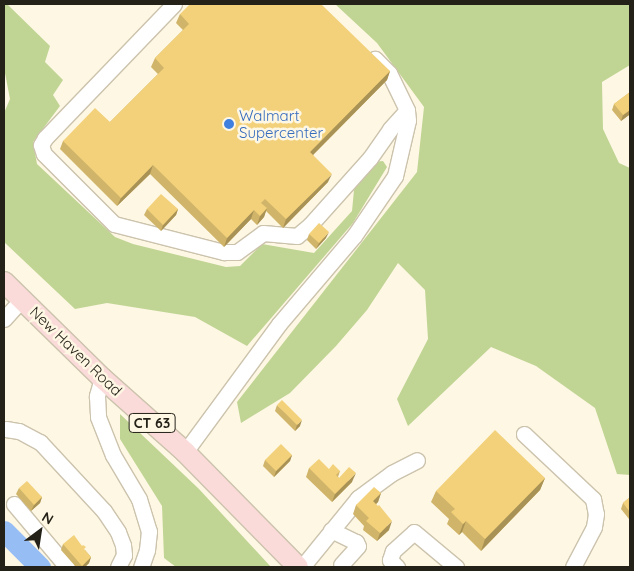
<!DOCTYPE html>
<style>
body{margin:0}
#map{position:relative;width:634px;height:571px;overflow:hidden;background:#fef7e4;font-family:Quicksand,sans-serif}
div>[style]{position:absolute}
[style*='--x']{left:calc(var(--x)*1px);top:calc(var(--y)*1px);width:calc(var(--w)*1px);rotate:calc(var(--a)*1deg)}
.green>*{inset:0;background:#c0d594}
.river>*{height:21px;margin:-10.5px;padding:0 10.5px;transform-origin:10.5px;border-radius:10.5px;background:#97bdf5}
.roads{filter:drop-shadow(1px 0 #ccc3ad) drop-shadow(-1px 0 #ccc3ad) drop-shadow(0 1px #ccc3ad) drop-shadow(0 -1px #ccc3ad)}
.minor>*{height:15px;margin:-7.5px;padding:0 7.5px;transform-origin:7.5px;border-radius:7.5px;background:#fff}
.major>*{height:20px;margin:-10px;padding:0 10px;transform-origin:10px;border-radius:10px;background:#fbdbda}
.wall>*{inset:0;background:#d0b469}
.shaded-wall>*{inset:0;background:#a99255}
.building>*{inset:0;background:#f2d17a}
.dots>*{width:14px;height:14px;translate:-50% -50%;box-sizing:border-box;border:2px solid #fef7e4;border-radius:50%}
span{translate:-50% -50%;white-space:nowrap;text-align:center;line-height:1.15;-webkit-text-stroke:5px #fef7e4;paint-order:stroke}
.shield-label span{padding:1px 4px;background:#fef7e4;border:1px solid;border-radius:4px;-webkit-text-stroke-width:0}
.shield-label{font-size:14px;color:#242118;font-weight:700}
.shop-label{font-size:15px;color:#366cbe}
.left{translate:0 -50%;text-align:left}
.street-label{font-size:15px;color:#242118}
.frame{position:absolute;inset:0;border:5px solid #242118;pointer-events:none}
.north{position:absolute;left:15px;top:506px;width:50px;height:50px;-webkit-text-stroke:4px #fef7e4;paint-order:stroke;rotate:31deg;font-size:14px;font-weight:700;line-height:20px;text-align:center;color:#242118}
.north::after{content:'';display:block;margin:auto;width:18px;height:22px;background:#242118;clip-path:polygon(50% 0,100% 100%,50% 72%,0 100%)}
</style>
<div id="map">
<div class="green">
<i style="clip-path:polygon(4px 4px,7px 4px,50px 46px,45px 62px,63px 80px,53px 95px,60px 106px,33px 142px,37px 164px,115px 237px,133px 244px,226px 267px,240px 266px,262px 244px,314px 253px,352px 211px,354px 190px,359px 177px,372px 162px,383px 161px,387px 167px,353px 223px,247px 346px,195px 317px,107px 303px,75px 309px,4px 242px,4px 113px,10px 99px,4px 68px)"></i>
<i style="clip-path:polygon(335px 4px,630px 4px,630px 65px,602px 82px,603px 129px,619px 163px,630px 168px,630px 475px,617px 474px,595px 408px,536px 366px,491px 347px,408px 426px,397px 399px,428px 339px,425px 290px,398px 263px,367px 310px,336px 346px,290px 393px,241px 423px,237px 402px,417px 172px,424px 107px,377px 43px)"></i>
<i style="clip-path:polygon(120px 414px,199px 489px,271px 567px,176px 567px,164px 558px,162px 506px,120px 439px)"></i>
</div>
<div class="river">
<i style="--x:4;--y:531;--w:51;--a:45"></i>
</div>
<div class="roads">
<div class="minor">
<i style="--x:174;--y:4;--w:186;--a:133.9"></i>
<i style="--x:45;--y:138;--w:8;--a:120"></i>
<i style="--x:41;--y:145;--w:9;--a:72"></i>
<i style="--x:44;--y:154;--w:99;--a:45"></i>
<i style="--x:114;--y:224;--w:114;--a:14.3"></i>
<i style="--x:224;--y:252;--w:13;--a:0"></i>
<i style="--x:237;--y:252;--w:32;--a:-36"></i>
<i style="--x:263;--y:233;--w:34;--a:5"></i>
<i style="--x:297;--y:236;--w:17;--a:-40"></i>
<i style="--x:310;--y:225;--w:90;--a:-48.2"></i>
<i style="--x:370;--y:158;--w:35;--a:-55"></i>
<i style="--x:390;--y:129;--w:25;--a:-48"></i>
<i style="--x:4;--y:319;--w:27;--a:-48"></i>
<i style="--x:102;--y:378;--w:19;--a:106"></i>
<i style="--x:97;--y:396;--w:21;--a:87"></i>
<i style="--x:98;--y:417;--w:41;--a:68.5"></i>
<i style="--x:113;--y:455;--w:51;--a:59.4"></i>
<i style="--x:139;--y:499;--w:34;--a:73"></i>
<i style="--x:149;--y:531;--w:19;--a:96"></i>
<i style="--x:147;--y:550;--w:18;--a:109"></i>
<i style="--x:6;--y:429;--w:13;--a:9"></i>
<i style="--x:19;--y:431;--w:24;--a:28"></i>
<i style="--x:40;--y:442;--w:94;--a:47.2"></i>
<i style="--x:104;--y:511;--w:25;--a:56"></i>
<i style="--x:118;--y:532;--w:14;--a:69"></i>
<i style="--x:123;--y:545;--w:10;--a:84"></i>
<i style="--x:124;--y:555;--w:13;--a:117"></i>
<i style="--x:524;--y:434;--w:95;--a:43.3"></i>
<i style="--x:593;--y:499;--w:15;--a:79"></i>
<i style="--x:596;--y:514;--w:13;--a:99"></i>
<i style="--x:594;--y:527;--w:45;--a:117.7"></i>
<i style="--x:185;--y:452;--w:159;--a:-53.7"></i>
<i style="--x:279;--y:324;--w:116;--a:-49.6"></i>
<i style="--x:354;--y:236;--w:73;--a:-55.7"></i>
<i style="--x:395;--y:176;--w:57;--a:-76.9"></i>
<i style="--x:408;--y:120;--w:10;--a:-96"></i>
<i style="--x:407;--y:110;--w:41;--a:-115.9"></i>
<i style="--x:389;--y:73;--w:20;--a:-135"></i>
<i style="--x:14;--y:504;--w:82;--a:49.9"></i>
<i style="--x:331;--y:530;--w:28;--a:26"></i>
<i style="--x:356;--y:542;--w:4;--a:63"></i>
<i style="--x:358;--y:546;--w:25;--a:132"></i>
<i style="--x:302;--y:567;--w:89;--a:-50.9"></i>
<i style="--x:358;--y:498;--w:42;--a:-36.3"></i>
<i style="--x:392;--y:473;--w:28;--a:-27"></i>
<i style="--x:397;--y:567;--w:10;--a:-135"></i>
<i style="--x:390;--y:560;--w:9;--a:-72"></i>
<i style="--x:393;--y:551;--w:28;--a:-42"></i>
<i style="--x:414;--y:532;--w:55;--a:39.8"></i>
</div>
<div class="major">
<i style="--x:4;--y:282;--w:137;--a:44.4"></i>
<i style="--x:102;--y:378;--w:111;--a:41.7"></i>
<i style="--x:185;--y:452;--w:161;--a:45.5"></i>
</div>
</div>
<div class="wall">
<i style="clip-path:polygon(180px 14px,390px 71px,387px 80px,313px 155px,328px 182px,283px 228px,266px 211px,264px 217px,257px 225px,251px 219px,224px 247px,150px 174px,117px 206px,60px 149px,63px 141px,110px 122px,158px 74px,151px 67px,155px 58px,183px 30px,176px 23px)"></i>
<i style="clip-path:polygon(630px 92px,630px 116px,629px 115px,621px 121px,612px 110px,614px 104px)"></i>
<i style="clip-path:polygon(147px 209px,178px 209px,176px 215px,161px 231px,144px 215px)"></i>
<i style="clip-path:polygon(309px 234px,326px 238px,316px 249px,307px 240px)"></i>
<i style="clip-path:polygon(277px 405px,300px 426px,295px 431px,275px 411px)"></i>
<i style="clip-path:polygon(292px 455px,290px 461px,274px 477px,263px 466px,265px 460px)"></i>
<i style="clip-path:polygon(309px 468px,329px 469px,340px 471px,338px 477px,339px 478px,352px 482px,332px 502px,306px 477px)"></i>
<i style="clip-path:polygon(545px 478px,540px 490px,481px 551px,462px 532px,459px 535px,447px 524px,449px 519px,431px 502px,436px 491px)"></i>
<i style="clip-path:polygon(19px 488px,42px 497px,40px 503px,31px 511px,16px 494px)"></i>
<i style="clip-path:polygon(381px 493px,378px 502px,376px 504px,389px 530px,377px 541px,363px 530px,364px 526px,353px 514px,356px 505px)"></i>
<i style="clip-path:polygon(630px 497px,630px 519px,629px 519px,621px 509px,623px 503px)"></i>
<i style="clip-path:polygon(63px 544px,85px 550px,91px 557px,89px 563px,85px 567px,76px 567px,61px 550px)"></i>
</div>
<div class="shaded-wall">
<i style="clip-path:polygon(390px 71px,387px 80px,307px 161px,310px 152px)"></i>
<i style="clip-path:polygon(630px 110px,629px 115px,621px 121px,623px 115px)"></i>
<i style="clip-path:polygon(153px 165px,150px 174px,117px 206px,121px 198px)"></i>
<i style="clip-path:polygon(332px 174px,328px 182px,283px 228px,286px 219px)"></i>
<i style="clip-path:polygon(267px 208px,264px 217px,257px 225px,260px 216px)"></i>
<i style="clip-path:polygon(178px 209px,176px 215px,161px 231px,163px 225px)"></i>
<i style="clip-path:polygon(254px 210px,251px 219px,224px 247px,227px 238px)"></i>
<i style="clip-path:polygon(329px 232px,326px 238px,316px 249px,319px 243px)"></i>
<i style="clip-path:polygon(302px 420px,300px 426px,295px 431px,297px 425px)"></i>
<i style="clip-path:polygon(292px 455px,290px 461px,274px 477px,276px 471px)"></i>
<i style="clip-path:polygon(356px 473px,352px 482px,332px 502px,335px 494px)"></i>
<i style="clip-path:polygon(545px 478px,540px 490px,481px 551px,485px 539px)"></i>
<i style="clip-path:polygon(381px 493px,378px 502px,370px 510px,373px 501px)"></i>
<i style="clip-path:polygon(42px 497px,40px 503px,31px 511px,34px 505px)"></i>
<i style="clip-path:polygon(392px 521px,389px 530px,377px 541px,380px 533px)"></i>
<i style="clip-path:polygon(466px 521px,462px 532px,459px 535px,463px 524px)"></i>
<i style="clip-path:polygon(91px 557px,89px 563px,85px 567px,82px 567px,82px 566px)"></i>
</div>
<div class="building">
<i style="clip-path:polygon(190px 4px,321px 4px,390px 71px,310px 152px,332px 174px,286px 219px,265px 199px,261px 203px,267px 208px,260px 216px,254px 210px,227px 238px,153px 165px,121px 198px,63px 141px,95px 108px,110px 122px,164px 68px,155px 58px,189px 24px,180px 14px)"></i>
<i style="clip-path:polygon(630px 92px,630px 110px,623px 115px,614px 104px)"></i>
<i style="clip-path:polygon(161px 194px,178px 209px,163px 225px,147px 209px)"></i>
<i style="clip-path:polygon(319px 223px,329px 232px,319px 243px,309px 234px)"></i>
<i style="clip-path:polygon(282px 400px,302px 420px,297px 425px,277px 405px)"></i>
<i style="clip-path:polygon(495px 430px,545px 478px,485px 539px,466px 521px,463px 524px,451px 512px,455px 509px,436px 491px)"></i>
<i style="clip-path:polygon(281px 444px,292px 455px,276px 471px,265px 460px)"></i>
<i style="clip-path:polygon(319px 459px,329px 469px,333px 464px,340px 471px,336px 475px,339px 478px,349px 467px,356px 473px,335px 494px,309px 468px)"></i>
<i style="clip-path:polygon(27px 481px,42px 497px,34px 505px,19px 488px)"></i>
<i style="clip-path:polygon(374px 487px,381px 493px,373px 501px,378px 506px,379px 505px,392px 521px,380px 533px,366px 521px,369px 518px,356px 505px)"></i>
<i style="clip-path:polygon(630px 497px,630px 512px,623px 503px)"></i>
<i style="clip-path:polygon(74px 535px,82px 546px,83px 545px,86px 547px,84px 549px,91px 557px,82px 566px,63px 544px)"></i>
</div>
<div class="dots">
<i style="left:229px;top:124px;background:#3f7fe0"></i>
</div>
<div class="shield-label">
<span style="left:152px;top:423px">CT 63</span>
</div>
<div class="shop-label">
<span class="left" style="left:239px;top:124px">Walmart<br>Supercenter</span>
</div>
<div class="street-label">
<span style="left:76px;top:351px;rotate:44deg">New Haven Road</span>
</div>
<div class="frame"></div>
<div class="north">N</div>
</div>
